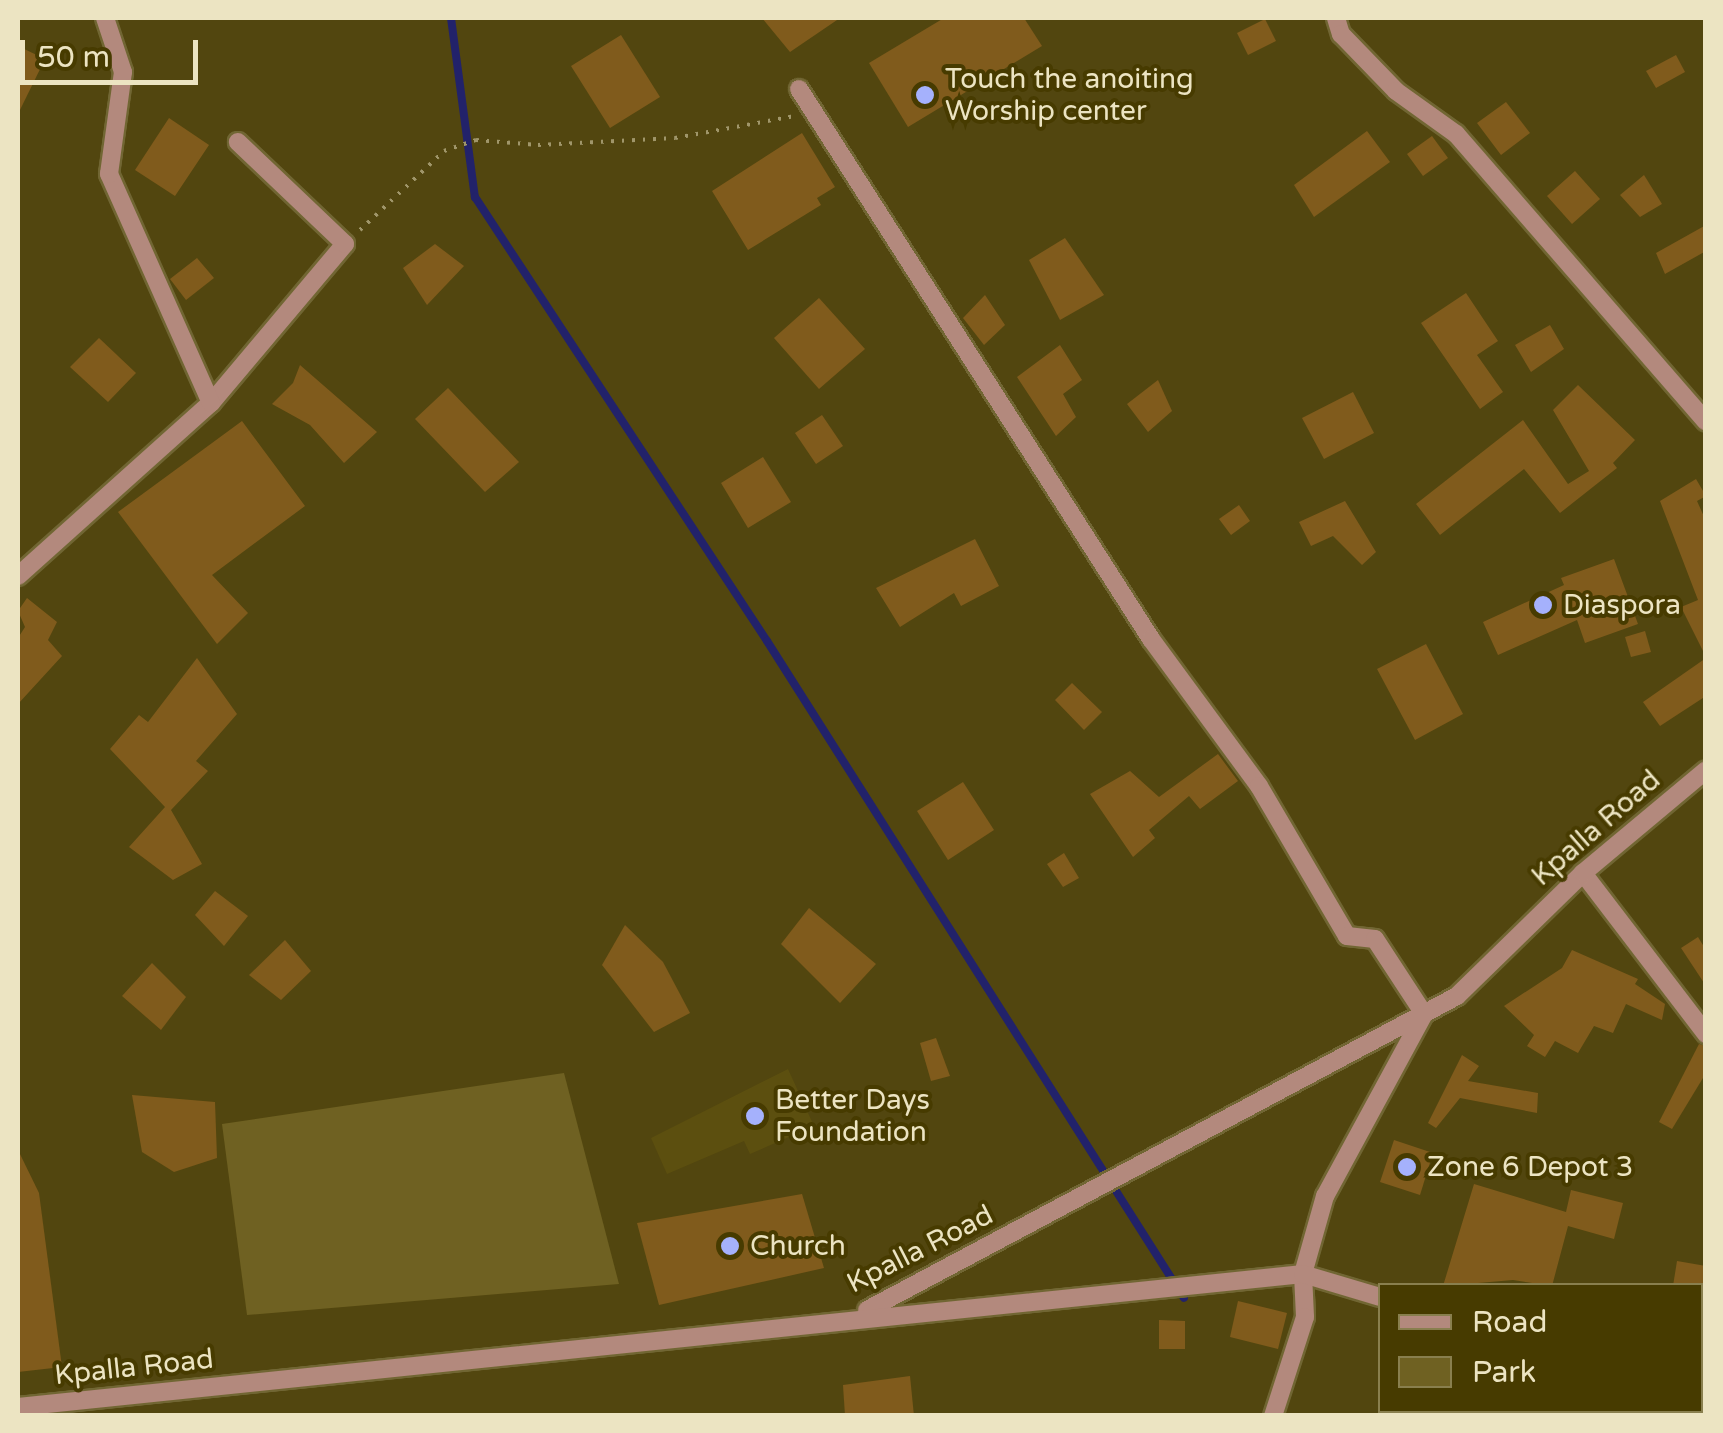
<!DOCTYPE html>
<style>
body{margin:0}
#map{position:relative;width:1723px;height:1433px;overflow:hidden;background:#52460f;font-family:"Varela Round",sans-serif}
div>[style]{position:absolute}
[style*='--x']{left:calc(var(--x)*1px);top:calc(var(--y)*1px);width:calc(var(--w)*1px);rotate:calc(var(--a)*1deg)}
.built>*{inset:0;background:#5c4f0f}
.green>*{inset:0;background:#6f6122}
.stream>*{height:8px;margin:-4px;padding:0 4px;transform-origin:4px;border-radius:4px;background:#22226a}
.building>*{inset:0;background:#805b1c}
.path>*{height:4px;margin-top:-2px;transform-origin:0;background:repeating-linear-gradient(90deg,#a0966a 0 2.5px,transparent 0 10.5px)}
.roads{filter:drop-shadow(2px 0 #716633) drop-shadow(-2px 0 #716633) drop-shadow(0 2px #716633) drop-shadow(0 -2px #716633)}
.minor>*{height:18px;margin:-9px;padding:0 9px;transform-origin:9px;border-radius:9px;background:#b3897d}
.dots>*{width:28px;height:28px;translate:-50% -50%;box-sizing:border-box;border:5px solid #473b00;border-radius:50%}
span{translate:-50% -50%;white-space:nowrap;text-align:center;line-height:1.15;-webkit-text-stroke:8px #473b00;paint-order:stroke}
.poi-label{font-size:28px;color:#ece4c2}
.left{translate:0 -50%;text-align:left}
.street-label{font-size:28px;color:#ece4c2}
.frame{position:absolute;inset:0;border:20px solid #ece4c2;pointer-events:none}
.legend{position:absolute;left:1378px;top:1283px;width:325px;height:130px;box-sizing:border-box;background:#473b00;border:2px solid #897f4e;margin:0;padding:12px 18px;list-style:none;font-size:30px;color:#ece4c2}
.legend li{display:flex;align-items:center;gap:20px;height:50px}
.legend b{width:50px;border:2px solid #897f4e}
.scale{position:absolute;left:20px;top:40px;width:178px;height:45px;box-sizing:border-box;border:5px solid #ece4c2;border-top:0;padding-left:12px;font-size:30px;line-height:35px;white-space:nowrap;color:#ece4c2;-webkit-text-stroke:8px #473b00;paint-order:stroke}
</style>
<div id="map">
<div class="built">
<i style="clip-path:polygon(788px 1069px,814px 1126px,750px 1154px,744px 1141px,667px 1174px,651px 1138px)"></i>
</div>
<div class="green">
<i style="clip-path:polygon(564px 1073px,619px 1284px,247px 1315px,222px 1124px)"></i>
</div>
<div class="stream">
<i style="--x:451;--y:18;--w:181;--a:82.4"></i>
<i style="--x:475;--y:197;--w:531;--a:56.67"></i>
<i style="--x:767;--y:641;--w:778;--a:57.6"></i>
</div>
<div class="building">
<i style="clip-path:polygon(762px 18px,840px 18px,790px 52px)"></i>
<i style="clip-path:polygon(944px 18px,1024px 18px,1042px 46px,908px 127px,869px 63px)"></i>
<i style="clip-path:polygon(1265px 19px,1276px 41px,1248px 55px,1237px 33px)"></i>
<i style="clip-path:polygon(621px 35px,660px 97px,610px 128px,571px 66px)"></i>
<i style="clip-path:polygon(18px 46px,45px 59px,18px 114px)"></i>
<i style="clip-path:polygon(1676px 55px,1685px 72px,1656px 88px,1646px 71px)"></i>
<i style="clip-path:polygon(1506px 102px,1530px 133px,1501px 155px,1477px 123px)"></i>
<i style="clip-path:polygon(169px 118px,209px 145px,175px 196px,135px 170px)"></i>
<i style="clip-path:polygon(1367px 131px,1390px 162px,1314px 217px,1294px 185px)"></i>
<i style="clip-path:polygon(802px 133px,835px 187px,817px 198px,821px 205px,748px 250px,712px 191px)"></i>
<i style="clip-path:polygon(1432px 136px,1448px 158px,1423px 176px,1407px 154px)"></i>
<i style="clip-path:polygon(1575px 171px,1600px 199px,1572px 224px,1547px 196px)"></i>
<i style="clip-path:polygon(1644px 175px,1662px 204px,1640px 217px,1620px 195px)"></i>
<i style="clip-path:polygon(1706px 225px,1706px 251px,1665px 274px,1656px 253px)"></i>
<i style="clip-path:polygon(1065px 238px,1104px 295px,1060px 320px,1029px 260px)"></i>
<i style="clip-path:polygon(435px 244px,464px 266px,427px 305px,403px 268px)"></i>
<i style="clip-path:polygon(197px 258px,214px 278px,186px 300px,170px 279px)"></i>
<i style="clip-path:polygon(1466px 293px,1498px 341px,1477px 355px,1503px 392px,1480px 409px,1421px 323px)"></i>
<i style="clip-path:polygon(985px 295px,1005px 325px,984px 345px,963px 318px)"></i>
<i style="clip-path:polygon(819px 298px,865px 349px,819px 389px,774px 338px)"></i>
<i style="clip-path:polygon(1550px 325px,1564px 349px,1531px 372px,1515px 345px)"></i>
<i style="clip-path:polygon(99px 338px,136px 373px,108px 402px,70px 367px)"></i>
<i style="clip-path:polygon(1060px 345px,1082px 380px,1063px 394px,1076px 417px,1056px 436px,1017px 377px)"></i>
<i style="clip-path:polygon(300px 365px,377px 432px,344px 463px,310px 425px,272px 404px,293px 383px)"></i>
<i style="clip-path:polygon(1158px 380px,1172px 411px,1148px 432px,1127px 404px)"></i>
<i style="clip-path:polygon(1578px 385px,1635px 440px,1613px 463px,1617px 468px,1560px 513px,1524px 469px,1440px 535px,1416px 504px,1523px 420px,1568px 484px,1589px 471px,1553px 410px)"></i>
<i style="clip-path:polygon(448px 388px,519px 462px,485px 492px,415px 419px)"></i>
<i style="clip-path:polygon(1353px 392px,1374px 433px,1324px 459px,1302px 418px)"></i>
<i style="clip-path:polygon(822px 415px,843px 446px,816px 464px,795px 433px)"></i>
<i style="clip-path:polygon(242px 421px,305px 506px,212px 575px,248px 613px,217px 644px,118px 512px)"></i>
<i style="clip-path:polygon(763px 457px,791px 502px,748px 528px,721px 483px)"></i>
<i style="clip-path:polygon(1696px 479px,1706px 496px,1697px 501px,1706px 521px,1706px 657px,1681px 607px,1698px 600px,1660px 501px)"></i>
<i style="clip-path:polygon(1345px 501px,1376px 552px,1362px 565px,1333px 536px,1311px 546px,1299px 522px)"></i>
<i style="clip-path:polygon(1239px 505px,1250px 521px,1231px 535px,1219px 519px)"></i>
<i style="clip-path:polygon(975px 539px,999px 586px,961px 606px,954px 593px,900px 627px,876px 588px)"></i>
<i style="clip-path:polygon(1614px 559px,1638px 624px,1585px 643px,1577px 620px,1498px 655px,1483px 622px,1564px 585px,1561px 578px)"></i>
<i style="clip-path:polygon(27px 598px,57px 622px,48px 640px,62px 656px,18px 704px,18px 638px,25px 627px,18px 611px)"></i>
<i style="clip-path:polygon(1645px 631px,1651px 652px,1631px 657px,1625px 637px)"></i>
<i style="clip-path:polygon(1426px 644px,1463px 714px,1415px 740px,1377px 669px)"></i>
<i style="clip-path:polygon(197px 658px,237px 714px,196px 761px,208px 771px,171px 810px,202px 864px,173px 880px,129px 847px,165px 807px,110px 749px,139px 715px,148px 722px)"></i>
<i style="clip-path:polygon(1706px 658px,1706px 696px,1660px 726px,1643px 702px)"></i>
<i style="clip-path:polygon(1072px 683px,1102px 712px,1084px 730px,1055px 700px)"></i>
<i style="clip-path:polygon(1218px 754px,1238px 781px,1200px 809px,1189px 796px,1149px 830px,1155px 838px,1133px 857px,1090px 794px,1130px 771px,1159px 797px)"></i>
<i style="clip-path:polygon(963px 782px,994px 830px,948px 860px,917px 811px)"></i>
<i style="clip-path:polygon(1064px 853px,1079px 878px,1063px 887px,1047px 864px)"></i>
<i style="clip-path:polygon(215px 891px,248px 916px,224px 946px,195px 915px)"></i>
<i style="clip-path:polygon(809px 908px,876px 964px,840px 1003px,781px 944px)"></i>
<i style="clip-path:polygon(625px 925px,663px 962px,690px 1013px,654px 1032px,602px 965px)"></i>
<i style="clip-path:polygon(1698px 937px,1706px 950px,1706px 986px,1681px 948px)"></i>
<i style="clip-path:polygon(285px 940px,311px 971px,281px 1000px,249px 975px)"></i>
<i style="clip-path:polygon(1572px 950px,1638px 979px,1635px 984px,1665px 1004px,1662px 1020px,1626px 1004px,1613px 1033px,1594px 1026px,1578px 1053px,1555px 1041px,1545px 1057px,1527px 1046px,1534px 1035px,1504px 1006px,1562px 968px)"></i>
<i style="clip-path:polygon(152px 963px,186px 997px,161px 1030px,122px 996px)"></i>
<i style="clip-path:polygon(936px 1038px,950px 1076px,931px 1081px,920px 1043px)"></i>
<i style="clip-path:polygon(1699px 1044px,1706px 1046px,1706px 1073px,1672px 1129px,1659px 1122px)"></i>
<i style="clip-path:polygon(1462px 1055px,1479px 1066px,1468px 1081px,1538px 1093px,1537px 1113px,1460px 1098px,1436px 1128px,1428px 1123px)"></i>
<i style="clip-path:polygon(132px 1095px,215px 1102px,217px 1158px,174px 1172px,142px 1152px)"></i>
<i style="clip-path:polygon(1394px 1140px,1433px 1153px,1420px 1195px,1380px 1182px)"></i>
<i style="clip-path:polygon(18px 1150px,39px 1193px,62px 1367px,18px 1372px)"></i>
<i style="clip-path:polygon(1474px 1184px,1566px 1212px,1571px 1190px,1623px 1203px,1614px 1239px,1568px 1226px,1552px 1286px,1513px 1280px,1443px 1286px)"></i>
<i style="clip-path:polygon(802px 1194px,824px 1268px,659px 1305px,637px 1223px)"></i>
<i style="clip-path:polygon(1677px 1261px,1706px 1266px,1706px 1286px,1673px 1286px)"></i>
<i style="clip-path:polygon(1238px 1301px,1287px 1313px,1278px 1349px,1230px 1337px)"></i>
<i style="clip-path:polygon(1159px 1320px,1185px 1321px,1185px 1349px,1159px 1349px)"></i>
<i style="clip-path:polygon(910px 1376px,914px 1416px,845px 1416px,843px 1385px)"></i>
</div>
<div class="path">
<i style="--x:360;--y:230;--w:115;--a:-43.2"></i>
<i style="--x:444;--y:151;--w:34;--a:-19"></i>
<i style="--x:476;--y:140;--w:62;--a:4.6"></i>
<i style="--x:538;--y:145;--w:137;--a:-2.9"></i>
<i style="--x:675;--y:138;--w:122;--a:-10.4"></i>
</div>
<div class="roads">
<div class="minor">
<i style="--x:1336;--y:18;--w:17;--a:73"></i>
<i style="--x:1341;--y:34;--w:79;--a:46"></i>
<i style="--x:1396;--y:91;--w:74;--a:35.6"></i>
<i style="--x:1456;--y:134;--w:381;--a:49"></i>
<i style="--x:799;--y:89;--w:653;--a:57.38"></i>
<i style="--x:1151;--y:639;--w:182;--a:53.7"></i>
<i style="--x:1259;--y:786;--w:174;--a:59.6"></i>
<i style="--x:1347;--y:936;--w:28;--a:6"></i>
<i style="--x:1375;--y:939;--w:90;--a:56.8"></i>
<i style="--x:1424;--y:1014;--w:207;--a:118.5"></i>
<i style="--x:1325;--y:1196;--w:81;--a:105.8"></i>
<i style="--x:1303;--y:1274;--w:43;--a:87.3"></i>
<i style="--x:1305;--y:1317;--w:104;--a:107.9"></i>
<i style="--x:211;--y:403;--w:208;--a:-49.9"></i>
<i style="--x:345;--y:244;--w:148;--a:-136.4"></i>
<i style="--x:18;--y:576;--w:259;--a:-41.9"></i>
<i style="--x:211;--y:403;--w:251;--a:-114"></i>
<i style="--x:109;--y:174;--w:103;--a:-82.2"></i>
<i style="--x:123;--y:72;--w:57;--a:-108.4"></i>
<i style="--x:1583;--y:873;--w:203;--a:52.6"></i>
<i style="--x:867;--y:1310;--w:668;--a:-28.02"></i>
<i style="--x:1457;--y:996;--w:176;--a:-44.3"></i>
<i style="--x:1583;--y:873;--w:160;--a:-39.9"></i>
<i style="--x:18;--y:1407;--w:1292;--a:-5.91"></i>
<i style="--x:1303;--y:1274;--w:80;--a:16.6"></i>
<i style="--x:1700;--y:1407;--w:6;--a:9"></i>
</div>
</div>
<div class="dots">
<i style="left:925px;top:95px;background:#a5b1fc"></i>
<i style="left:1543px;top:605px;background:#a5b1fc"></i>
<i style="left:755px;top:1116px;background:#a5b1fc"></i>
<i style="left:1407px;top:1167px;background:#a5b1fc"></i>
<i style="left:730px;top:1246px;background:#a5b1fc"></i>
</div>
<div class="poi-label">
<span class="left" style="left:945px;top:95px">Touch the anoiting<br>Worship center</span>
<span class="left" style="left:1563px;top:605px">Diaspora</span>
<span class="left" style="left:775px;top:1116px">Better Days<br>Foundation</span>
<span class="left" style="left:1427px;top:1167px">Zone 6 Depot 3</span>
<span class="left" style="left:750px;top:1246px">Church</span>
</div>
<div class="street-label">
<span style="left:1596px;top:828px;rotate:-41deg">Kpalla Road</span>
<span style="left:920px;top:1249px;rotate:-27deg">Kpalla Road</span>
<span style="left:134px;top:1367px;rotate:-6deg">Kpalla Road</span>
</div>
<div class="frame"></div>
<ul class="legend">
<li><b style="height:12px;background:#b3897d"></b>Road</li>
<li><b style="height:28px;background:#6f6122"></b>Park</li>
</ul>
<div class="scale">50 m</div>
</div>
